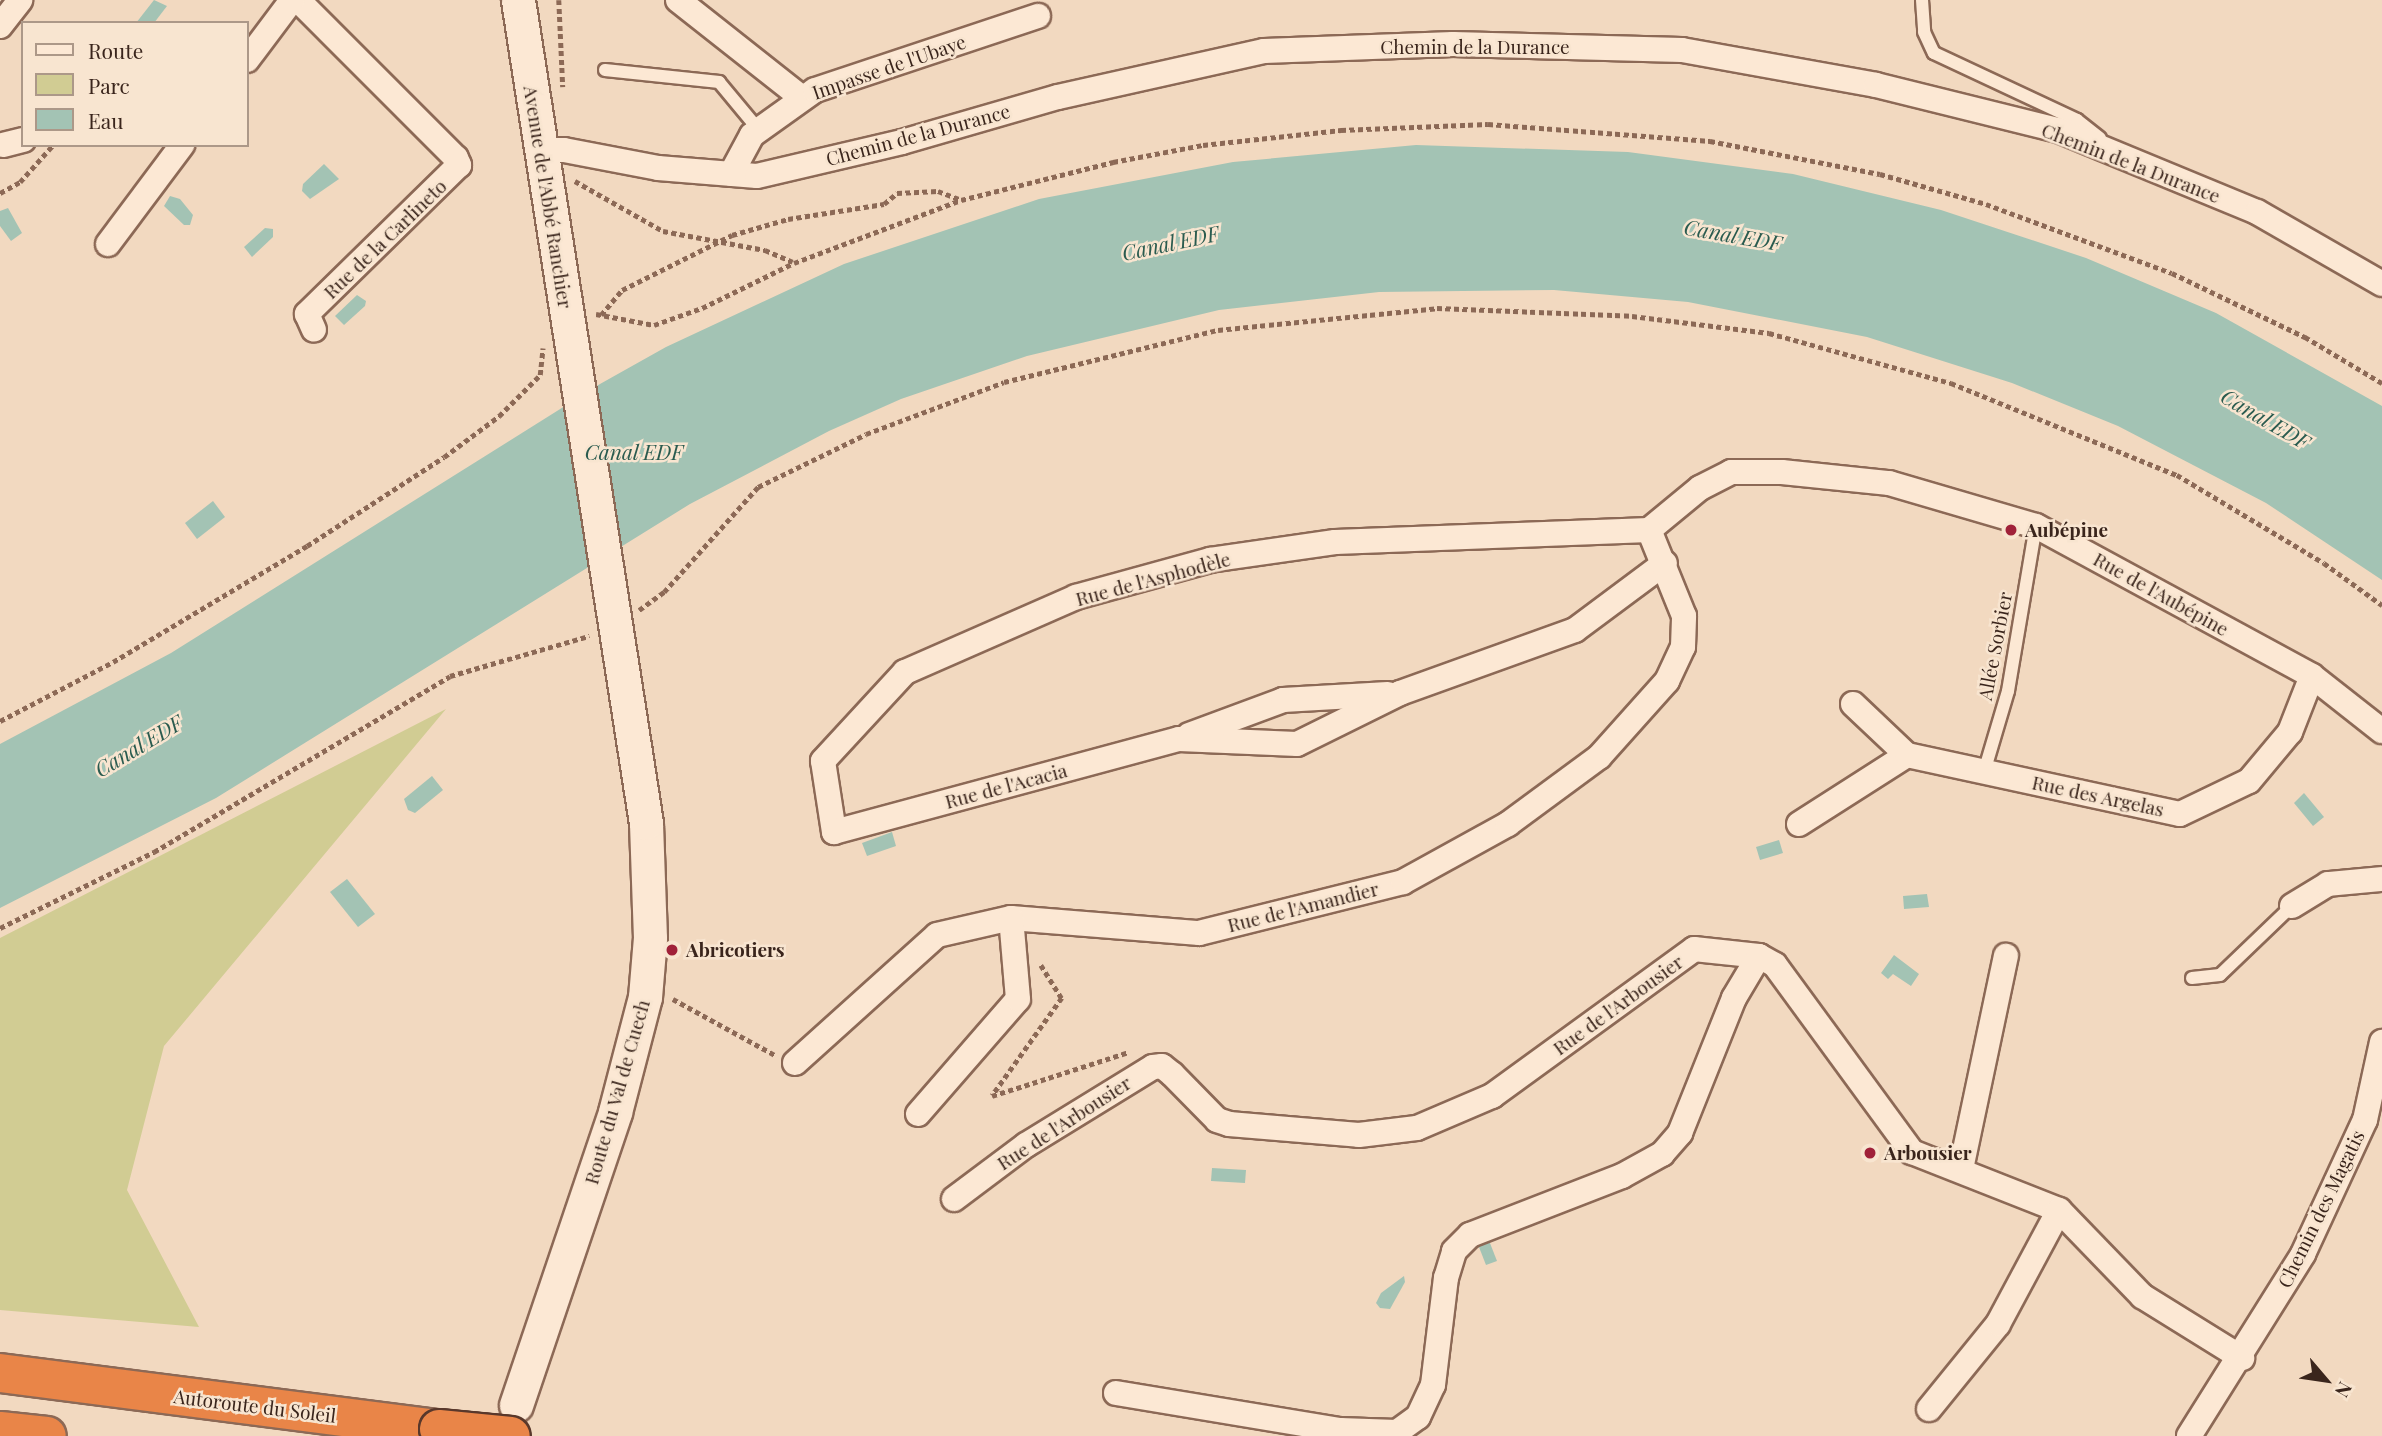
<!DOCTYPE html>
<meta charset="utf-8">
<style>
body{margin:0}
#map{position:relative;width:2382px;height:1436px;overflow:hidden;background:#f2d9c0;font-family:"Playfair Display",serif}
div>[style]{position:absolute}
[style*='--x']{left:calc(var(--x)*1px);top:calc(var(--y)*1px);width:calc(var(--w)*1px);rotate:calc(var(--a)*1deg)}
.green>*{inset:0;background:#d1cc93}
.water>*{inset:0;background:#a3c3b4}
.path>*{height:4.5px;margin-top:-2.25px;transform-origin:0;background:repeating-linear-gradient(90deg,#8c6956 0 5px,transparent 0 8.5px)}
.roads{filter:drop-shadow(2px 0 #8c6956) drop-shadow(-2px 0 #8c6956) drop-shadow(0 2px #8c6956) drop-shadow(0 -2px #8c6956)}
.lane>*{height:12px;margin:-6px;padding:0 6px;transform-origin:6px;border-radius:6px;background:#fce8d4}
.street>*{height:24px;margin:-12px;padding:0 12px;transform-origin:12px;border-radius:12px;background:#fce8d4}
.secondary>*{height:33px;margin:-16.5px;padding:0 16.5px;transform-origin:16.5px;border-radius:16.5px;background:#fce8d4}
.highway>*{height:38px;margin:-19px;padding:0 19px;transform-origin:19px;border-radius:19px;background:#e98548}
.bridges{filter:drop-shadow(2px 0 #59382b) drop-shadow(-2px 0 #59382b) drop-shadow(0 2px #59382b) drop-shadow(0 -2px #59382b)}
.highway-bridge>*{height:38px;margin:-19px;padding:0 19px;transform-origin:19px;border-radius:19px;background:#e98548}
.dots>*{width:19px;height:19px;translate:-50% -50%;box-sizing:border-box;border:4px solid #f8e5d0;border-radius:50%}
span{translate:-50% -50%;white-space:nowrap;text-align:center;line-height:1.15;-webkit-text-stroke:5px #f8e5d0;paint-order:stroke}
.street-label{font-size:19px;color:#3a251c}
.poi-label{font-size:19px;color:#3a251c;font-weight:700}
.left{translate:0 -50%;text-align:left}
.water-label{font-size:21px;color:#2a5b4f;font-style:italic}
.legend{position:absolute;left:21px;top:21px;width:228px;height:126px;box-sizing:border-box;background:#f8e5d0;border:2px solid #ac9888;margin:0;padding:9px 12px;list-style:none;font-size:21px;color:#3a251c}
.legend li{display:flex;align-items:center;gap:14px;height:35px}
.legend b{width:35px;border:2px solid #ac9888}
.north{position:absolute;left:2291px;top:1345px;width:70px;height:70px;-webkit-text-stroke:5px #f8e5d0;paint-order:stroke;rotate:119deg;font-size:19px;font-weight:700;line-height:28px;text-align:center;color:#3a251c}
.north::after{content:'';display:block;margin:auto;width:24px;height:32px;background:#3a251c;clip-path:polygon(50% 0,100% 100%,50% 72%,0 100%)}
</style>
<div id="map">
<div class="green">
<i style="clip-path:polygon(446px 709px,164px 1046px,127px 1190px,199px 1327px,0 1310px,0 938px)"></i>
</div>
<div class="water">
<i style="clip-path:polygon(154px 0,167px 6px,154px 23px,136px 23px)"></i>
<i style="clip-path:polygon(1416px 145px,1628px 152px,1793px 174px,1941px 210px,2086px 258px,2216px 313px,2382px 406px,2382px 580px,2266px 503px,2118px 426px,2012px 383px,1867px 337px,1688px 302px,1554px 290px,1379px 292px,1219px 310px,1027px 356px,901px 399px,829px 431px,690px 504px,216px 798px,0 908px,0 744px,171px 653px,600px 384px,666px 347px,844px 264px,1039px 199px,1233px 162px)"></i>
<i style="clip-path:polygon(324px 164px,339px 179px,310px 199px,302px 191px,303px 184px)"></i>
<i style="clip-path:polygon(170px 196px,180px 199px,193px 215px,190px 225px,184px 225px,164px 206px)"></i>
<i style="clip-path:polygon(8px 208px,22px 233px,11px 241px,0 226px,0 211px)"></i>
<i style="clip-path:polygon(265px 228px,273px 229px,273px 237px,252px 257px,244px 247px)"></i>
<i style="clip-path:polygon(357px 295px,366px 301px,365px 306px,344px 325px,335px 316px)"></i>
<i style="clip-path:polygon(213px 501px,225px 517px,197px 539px,185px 523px)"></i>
<i style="clip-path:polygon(432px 776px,443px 790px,415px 813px,408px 810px,404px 799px)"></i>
<i style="clip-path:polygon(2304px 793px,2324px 817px,2313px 826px,2294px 803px)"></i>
<i style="clip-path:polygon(892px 832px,896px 846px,867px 856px,862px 843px)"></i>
<i style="clip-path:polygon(1779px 840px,1783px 853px,1760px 860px,1756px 847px)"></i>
<i style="clip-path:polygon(347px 879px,375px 914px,358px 927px,330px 892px)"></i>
<i style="clip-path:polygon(1927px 894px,1929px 907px,1904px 909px,1903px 896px)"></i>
<i style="clip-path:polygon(1894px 955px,1919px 974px,1911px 986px,1893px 974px,1888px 979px,1881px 973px)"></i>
<i style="clip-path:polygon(1212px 1168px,1246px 1170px,1245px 1183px,1211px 1181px)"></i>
<i style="clip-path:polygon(1488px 1238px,1497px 1261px,1486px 1265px,1477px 1242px)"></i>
<i style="clip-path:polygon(1404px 1276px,1405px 1282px,1390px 1309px,1380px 1308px,1376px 1303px,1381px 1293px)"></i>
</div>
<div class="path">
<i style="--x:559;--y:0;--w:87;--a:87.4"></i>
<i style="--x:575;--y:181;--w:101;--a:29.6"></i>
<i style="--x:663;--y:231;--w:104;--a:10.6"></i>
<i style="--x:765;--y:250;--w:30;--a:23"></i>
<i style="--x:0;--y:193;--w:23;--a:-29"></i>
<i style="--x:20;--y:182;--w:50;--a:-48.3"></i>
<i style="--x:596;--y:314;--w:59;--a:10.7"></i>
<i style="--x:654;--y:325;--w:51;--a:-19.5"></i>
<i style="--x:702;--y:308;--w:102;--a:-26.1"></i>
<i style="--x:794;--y:263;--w:178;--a:-20.7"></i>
<i style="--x:961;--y:200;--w:157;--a:-14"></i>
<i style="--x:1113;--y:162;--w:92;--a:-10.7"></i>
<i style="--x:1203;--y:145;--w:139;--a:-6.2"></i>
<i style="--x:1341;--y:130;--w:147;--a:-2.3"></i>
<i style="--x:1488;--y:124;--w:223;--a:4.4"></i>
<i style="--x:1710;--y:141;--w:173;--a:11"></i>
<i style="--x:1880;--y:174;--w:110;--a:15.8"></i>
<i style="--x:1986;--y:204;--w:198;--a:20.4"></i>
<i style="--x:2172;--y:273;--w:148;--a:25.7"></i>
<i style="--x:2305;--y:337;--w:90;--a:30.9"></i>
<i style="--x:601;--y:315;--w:33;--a:-50"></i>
<i style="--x:622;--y:290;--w:123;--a:-26.6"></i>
<i style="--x:732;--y:235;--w:58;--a:-15.9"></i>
<i style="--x:788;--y:219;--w:97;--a:-8.9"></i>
<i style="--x:884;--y:204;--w:17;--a:-40"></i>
<i style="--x:897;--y:193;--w:41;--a:-2.8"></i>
<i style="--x:938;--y:191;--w:25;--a:21"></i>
<i style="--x:639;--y:610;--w:31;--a:-36"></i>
<i style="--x:664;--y:592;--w:141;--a:-48.2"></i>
<i style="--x:758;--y:487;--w:120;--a:-26.1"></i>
<i style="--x:866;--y:434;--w:147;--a:-20.6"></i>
<i style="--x:1004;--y:382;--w:220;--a:-13.7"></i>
<i style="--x:1218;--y:330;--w:220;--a:-5.7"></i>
<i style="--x:1437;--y:308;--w:195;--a:2.3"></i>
<i style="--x:1632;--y:316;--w:138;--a:7.1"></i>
<i style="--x:1769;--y:333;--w:189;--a:15.4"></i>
<i style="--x:1951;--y:383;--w:244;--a:22.2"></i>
<i style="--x:2177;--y:475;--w:171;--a:30.9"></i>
<i style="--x:2324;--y:563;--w:72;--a:35.9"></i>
<i style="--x:0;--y:721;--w:127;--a:-27.6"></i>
<i style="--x:113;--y:662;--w:226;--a:-30.9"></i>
<i style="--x:307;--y:546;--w:163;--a:-33"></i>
<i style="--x:444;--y:457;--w:69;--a:-36.7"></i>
<i style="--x:499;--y:416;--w:58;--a:-45"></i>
<i style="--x:540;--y:375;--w:27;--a:-84"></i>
<i style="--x:0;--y:928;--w:172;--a:-26.3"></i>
<i style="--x:154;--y:852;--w:344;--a:-30.7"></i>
<i style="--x:450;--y:676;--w:145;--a:-16.1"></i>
<i style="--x:1041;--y:965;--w:39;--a:58"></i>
<i style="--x:1062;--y:998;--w:120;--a:125.5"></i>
<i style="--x:992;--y:1096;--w:144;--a:-17.8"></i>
<i style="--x:673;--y:999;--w:116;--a:28.8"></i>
</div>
<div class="roads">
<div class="lane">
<i style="--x:1922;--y:0;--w:32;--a:86"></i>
<i style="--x:1924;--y:32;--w:23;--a:65"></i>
<i style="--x:1934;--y:53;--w:158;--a:25.1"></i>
<i style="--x:2077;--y:120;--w:29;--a:38"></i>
<i style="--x:605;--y:70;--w:115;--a:6"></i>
<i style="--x:719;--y:82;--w:61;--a:50.3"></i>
<i style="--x:1984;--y:772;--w:84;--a:-73.5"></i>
<i style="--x:2008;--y:691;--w:167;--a:-80.4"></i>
<i style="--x:2192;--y:978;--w:28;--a:-6"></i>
<i style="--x:2220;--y:975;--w:100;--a:-43.8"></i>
</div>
<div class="street">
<i style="--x:298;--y:0;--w:223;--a:45"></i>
<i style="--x:456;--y:158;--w:8;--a:67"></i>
<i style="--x:459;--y:165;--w:213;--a:135.6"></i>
<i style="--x:307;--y:314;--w:17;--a:66"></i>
<i style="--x:678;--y:0;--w:158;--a:38.3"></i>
<i style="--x:0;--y:26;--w:33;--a:-52"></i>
<i style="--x:247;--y:60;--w:75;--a:-53.1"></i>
<i style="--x:3;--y:145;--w:21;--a:-14"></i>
<i style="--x:541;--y:150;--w:23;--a:0"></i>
<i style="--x:564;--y:150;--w:96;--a:10.8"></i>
<i style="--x:658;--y:168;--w:99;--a:4.6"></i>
<i style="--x:757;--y:176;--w:149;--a:-13.2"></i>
<i style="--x:902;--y:142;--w:162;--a:-16.1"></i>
<i style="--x:1058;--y:97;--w:211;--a:-12.6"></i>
<i style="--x:1264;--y:51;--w:189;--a:-2.1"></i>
<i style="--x:1453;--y:44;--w:229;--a:1.5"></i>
<i style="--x:1682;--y:50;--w:197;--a:10.2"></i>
<i style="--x:1876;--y:85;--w:187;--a:13.9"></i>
<i style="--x:2058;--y:130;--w:215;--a:22.4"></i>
<i style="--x:2257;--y:212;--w:144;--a:29.9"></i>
<i style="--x:731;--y:174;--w:44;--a:-61.7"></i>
<i style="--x:752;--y:135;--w:77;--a:-35.5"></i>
<i style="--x:815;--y:90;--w:235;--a:-18.4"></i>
<i style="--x:108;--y:244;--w:124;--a:-53.2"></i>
<i style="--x:1649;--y:530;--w:314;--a:177.8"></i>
<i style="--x:1335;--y:542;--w:126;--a:171.8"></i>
<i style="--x:1210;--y:560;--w:139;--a:164.6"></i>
<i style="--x:1076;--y:597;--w:187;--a:156.3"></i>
<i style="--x:905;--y:672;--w:121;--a:132.7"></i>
<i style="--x:823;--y:761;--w:72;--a:81.2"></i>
<i style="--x:834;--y:832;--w:357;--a:-15.1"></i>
<i style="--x:1179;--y:739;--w:118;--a:2.4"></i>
<i style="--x:1297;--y:744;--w:115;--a:-26.3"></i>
<i style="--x:1400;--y:693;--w:186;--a:-19.8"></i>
<i style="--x:1575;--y:630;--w:112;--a:-36.7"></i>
<i style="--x:1649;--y:530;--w:66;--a:-39.5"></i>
<i style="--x:1700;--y:488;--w:35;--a:-27"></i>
<i style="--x:1731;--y:472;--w:51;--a:0"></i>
<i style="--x:1782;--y:472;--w:108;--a:5.9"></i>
<i style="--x:1889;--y:483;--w:153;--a:16.3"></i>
<i style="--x:2036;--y:526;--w:314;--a:28.5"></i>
<i style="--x:2312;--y:676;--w:89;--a:38.2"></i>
<i style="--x:1853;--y:704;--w:74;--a:43.4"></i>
<i style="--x:1189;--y:735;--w:100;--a:-20.4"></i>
<i style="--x:1283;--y:700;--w:105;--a:-3.3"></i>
<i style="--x:1799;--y:824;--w:128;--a:-32.6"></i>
<i style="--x:1907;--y:755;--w:279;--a:12.2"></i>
<i style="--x:2180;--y:814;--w:76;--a:-25.6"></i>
<i style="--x:2249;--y:781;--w:64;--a:-50.1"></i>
<i style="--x:2290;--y:732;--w:60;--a:-68.6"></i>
<i style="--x:2292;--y:906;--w:42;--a:-31.4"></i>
<i style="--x:2328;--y:884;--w:54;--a:-5.3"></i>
<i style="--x:795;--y:1063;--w:191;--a:-42"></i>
<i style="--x:937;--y:935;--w:76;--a:-12.9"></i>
<i style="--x:1011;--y:918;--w:189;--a:4.6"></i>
<i style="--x:1199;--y:933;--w:210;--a:-14"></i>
<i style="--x:1403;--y:882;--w:120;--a:-28.9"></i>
<i style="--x:1508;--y:824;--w:113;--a:-36.4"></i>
<i style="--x:1599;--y:757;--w:102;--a:-48.2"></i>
<i style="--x:1667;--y:681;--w:38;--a:-65"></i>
<i style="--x:1683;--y:647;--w:31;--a:-88"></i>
<i style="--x:1684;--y:616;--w:93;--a:-112.1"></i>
<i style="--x:918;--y:1114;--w:152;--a:-49"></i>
<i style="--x:1018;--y:999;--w:81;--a:-94.9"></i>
<i style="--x:1961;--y:1169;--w:218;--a:-78.1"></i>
<i style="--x:954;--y:1199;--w:90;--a:-36.9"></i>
<i style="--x:1026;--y:1145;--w:149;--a:-31.6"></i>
<i style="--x:1153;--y:1067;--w:9;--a:-6"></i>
<i style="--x:1162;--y:1066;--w:13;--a:39"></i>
<i style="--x:1172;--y:1074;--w:64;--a:45.6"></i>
<i style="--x:1217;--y:1120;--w:13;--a:18"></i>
<i style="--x:1229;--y:1124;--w:130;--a:4.8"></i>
<i style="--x:1359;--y:1135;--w:58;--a:-6.9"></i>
<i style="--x:1417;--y:1128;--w:82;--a:-23.1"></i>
<i style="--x:1492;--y:1096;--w:250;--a:-36"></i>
<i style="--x:1694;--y:949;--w:65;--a:6.1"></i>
<i style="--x:1759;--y:956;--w:18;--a:29"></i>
<i style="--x:1775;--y:965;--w:232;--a:53.8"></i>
<i style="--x:1912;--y:1152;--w:158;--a:21.5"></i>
<i style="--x:2059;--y:1210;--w:120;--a:46"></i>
<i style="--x:2142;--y:1296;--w:118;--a:31.8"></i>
<i style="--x:1116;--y:1393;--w:227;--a:9.4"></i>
<i style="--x:1340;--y:1430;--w:57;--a:2"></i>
<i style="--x:1397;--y:1432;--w:26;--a:-36"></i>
<i style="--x:1418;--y:1417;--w:35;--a:-65"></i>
<i style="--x:1433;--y:1385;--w:108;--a:-83.1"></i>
<i style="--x:1446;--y:1278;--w:28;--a:-73"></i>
<i style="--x:1454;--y:1251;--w:23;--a:-45"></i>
<i style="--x:1470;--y:1235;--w:163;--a:-21.2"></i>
<i style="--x:1622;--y:1176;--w:46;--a:-28.8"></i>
<i style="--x:1662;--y:1154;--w:28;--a:-49"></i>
<i style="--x:1680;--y:1133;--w:145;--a:-68.2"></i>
<i style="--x:1734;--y:998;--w:49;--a:-59.2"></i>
<i style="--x:1929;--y:1409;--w:109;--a:-50.9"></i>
<i style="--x:1998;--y:1324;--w:129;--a:-61.8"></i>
<i style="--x:2189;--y:1436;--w:215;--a:-57.9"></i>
<i style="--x:2303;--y:1254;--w:148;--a:-65.2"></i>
<i style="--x:2365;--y:1120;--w:80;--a:-77.7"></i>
</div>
<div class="secondary">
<i style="--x:516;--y:1405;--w:309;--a:-71.3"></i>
<i style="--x:615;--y:1112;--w:119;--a:-75.4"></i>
<i style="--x:645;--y:997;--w:59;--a:-85.2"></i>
<i style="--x:650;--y:938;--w:115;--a:-92"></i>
<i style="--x:646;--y:823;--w:833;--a:-98.84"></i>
</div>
<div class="highway">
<i style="--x:0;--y:1373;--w:443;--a:7.3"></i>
<i style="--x:0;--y:1431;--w:47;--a:6.1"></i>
</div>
</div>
<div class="bridges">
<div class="highway-bridge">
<i style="--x:439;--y:1429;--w:72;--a:5.6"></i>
</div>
</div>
<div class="dots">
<i style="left:2011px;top:530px;background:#a02139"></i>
<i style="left:672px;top:950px;background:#a02139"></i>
<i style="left:1870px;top:1153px;background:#a02139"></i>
</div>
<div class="street-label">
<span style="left:1475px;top:47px">Chemin de la Durance</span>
<span style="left:889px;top:67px;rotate:-19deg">Impasse de l'Ubaye</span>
<span style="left:918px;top:135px;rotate:-15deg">Chemin de la Durance</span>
<span style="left:2131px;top:163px;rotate:21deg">Chemin de la Durance</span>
<span style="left:548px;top:197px;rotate:81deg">Avenue de l'Abbé Ranchier</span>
<span style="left:385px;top:239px;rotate:-44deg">Rue de la Carlineto</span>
<span style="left:1153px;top:579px;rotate:-15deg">Rue de l'Asphodèle</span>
<span style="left:2161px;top:594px;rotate:29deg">Rue de l'Aubépine</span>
<span style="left:1995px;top:646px;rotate:-79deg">Allée Sorbier</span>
<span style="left:1006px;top:786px;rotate:-15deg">Rue de l'Acacia</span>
<span style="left:2098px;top:796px;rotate:12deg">Rue des Argelas</span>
<span style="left:1303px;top:907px;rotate:-14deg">Rue de l'Amandier</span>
<span style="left:1618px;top:1005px;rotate:-36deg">Rue de l'Arbousier</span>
<span style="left:617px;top:1092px;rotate:-74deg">Route du Val de Cuech</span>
<span style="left:1064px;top:1123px;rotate:-33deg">Rue de l'Arbousier</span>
<span style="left:2321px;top:1209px;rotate:-64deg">Chemin des Magatis</span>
<span style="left:255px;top:1406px;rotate:7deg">Autoroute du Soleil</span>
</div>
<div class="poi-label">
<span class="left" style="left:2025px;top:530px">Aubépine</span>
<span class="left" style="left:686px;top:950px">Abricotiers</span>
<span class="left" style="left:1884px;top:1153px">Arbousier</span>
</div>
<div class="water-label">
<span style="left:1733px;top:234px;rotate:10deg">Canal EDF</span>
<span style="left:1170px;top:242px;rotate:-12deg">Canal EDF</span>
<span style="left:2266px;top:418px;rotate:30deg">Canal EDF</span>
<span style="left:634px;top:451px">Canal EDF</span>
<span style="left:138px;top:745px;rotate:-31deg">Canal EDF</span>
</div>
<ul class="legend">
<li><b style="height:9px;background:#fce8d4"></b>Route</li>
<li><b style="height:19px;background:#d1cc93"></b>Parc</li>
<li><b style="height:19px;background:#a3c3b4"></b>Eau</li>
</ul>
<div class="north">N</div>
</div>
